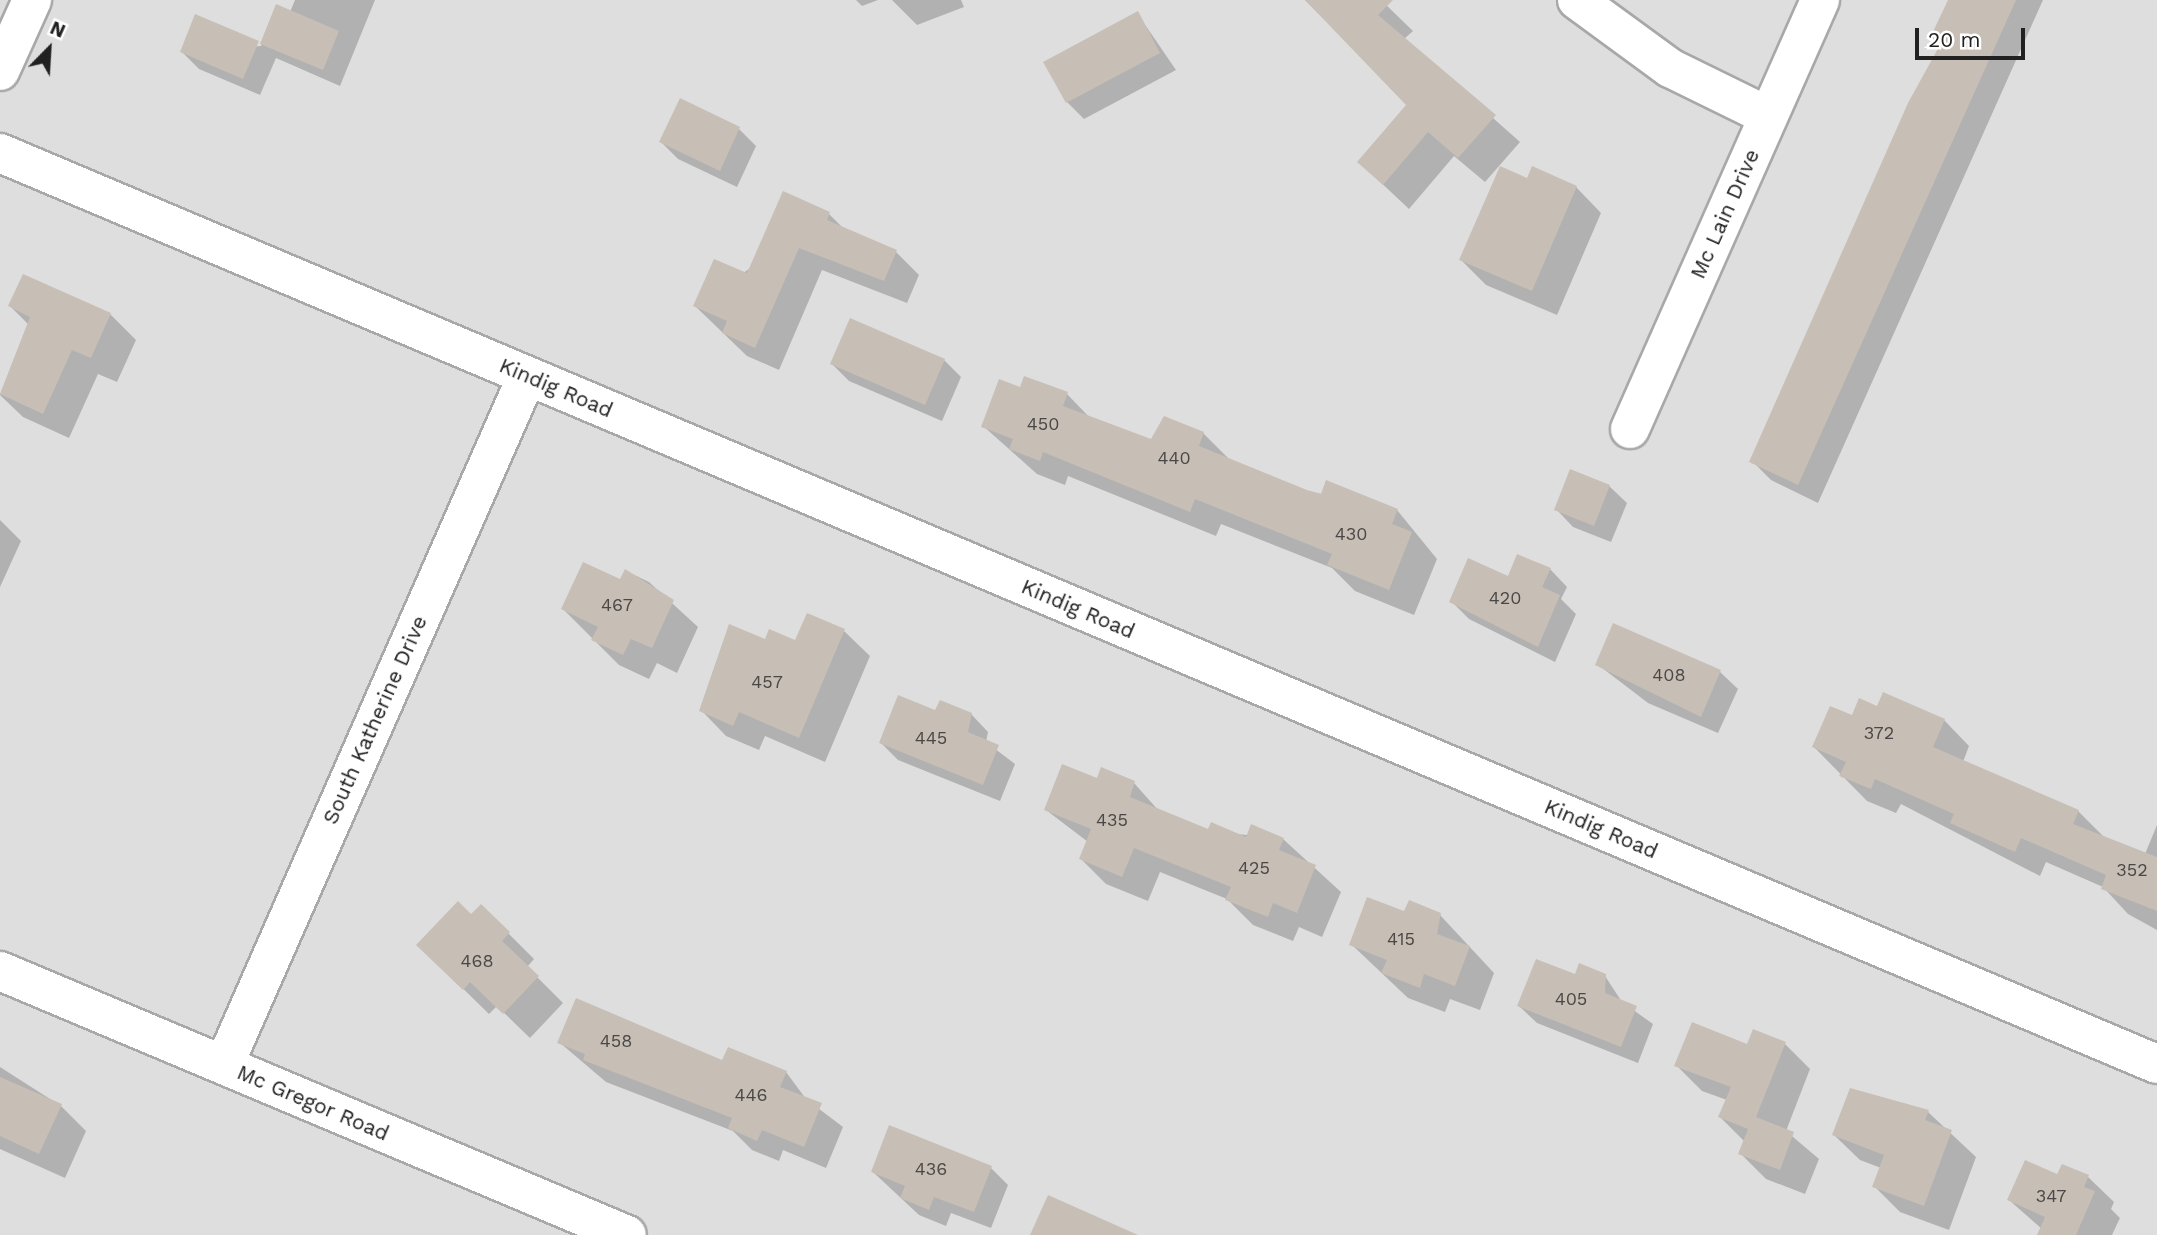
<!DOCTYPE html>
<style>
body{margin:0}
#map{position:relative;width:2157px;height:1235px;overflow:hidden;background:#f2efe7;font-family:"Work Sans",sans-serif}
div>[style]{position:absolute}
[style*='--x']{left:calc(var(--x)*1px);top:calc(var(--y)*1px);width:calc(var(--w)*1px);rotate:calc(var(--a)*1deg)}
.residential>*{inset:0;background:#dfdede}
.shadow>*{inset:0;background:#0003}
.building>*{inset:0;background:#c7beb6}
.roads{filter:drop-shadow(2px 0 #a8a8a8) drop-shadow(-2px 0 #a8a8a8) drop-shadow(0 2px #a8a8a8) drop-shadow(0 -2px #a8a8a8)}
.minor>*{height:38px;margin:-19px;padding:0 19px;transform-origin:19px;border-radius:19px;background:#fff}
span{translate:-50% -50%;white-space:nowrap;text-align:center;line-height:1.15;-webkit-text-stroke:5px #fff;paint-order:stroke}
.number-label{font-size:18px;color:#4a4846}
.number-label span{-webkit-text-stroke-width:0}
.street-label{font-size:21px;color:#212121}
.north{position:absolute;left:14px;top:14px;width:70px;height:70px;-webkit-text-stroke:5px #fff;paint-order:stroke;rotate:24deg;font-size:19px;font-weight:700;line-height:28px;text-align:center;color:#212121}
.north::after{content:'';display:block;margin:auto;width:24px;height:32px;background:#212121;clip-path:polygon(50% 0,100% 100%,50% 72%,0 100%)}
.scale{position:absolute;left:1915px;top:28px;width:110px;height:32px;box-sizing:border-box;border:4px solid #212121;border-top:0;padding-left:9px;font-size:21px;line-height:24px;white-space:nowrap;color:#212121;-webkit-text-stroke:5px #fff;paint-order:stroke}
</style>
<div id="map">
<div class="residential">
<i style="clip-path:polygon(0 0,2157px 0,2157px 1235px,0 1235px)"></i>
</div>
<div class="shadow">
<i style="clip-path:polygon(295px 0,375px 0,340px 86px,276px 58px,260px 95px,199px 69px,182px 52px,261px 46px,277px 7px,290px 12px)"></i>
<i style="clip-path:polygon(856px 0,878px 0,862px 6px)"></i>
<i style="clip-path:polygon(892px 0,961px 0,964px 7px,917px 25px)"></i>
<i style="clip-path:polygon(1305px 0,1381px 0,1413px 31px,1404px 39px,1520px 142px,1485px 182px,1454px 156px,1409px 209px,1359px 162px,1409px 105px)"></i>
<i style="clip-path:polygon(1960px 0,2043px 0,1818px 503px,1771px 480px,1752px 461px,1941px 47px,1932px 37px)"></i>
<i style="clip-path:polygon(1137px 13px,1176px 70px,1084px 119px,1067px 102px)"></i>
<i style="clip-path:polygon(739px 129px,756px 146px,737px 187px,678px 159px,661px 142px)"></i>
<i style="clip-path:polygon(1528px 181px,1576px 187px,1601px 213px,1557px 315px,1486px 285px,1461px 260px)"></i>
<i style="clip-path:polygon(829px 214px,845px 230px,896px 252px,919px 275px,907px 303px,822px 270px,779px 370px,747px 356px,695px 306px)"></i>
<i style="clip-path:polygon(10px 306px,110px 314px,136px 340px,117px 382px,98px 374px,69px 438px,23px 417px,0 395px,28px 324px)"></i>
<i style="clip-path:polygon(944px 360px,961px 377px,942px 421px,849px 381px,832px 364px)"></i>
<i style="clip-path:polygon(1021px 389px,1067px 394px,1091px 419px,1152px 441px,1203px 433px,1229px 459px,1307px 491px,1397px 510px,1437px 559px,1414px 615px,1355px 591px,1332px 568px,1221px 524px,1216px 536px,1068px 476px,1065px 485px,1037px 474px,983px 426px)"></i>
<i style="clip-path:polygon(1609px 486px,1627px 503px,1611px 542px,1573px 527px,1556px 509px)"></i>
<i style="clip-path:polygon(0 520px,21px 541px,0 587px)"></i>
<i style="clip-path:polygon(1550px 569px,1567px 587px,1561px 599px,1576px 614px,1555px 662px,1469px 619px,1452px 602px)"></i>
<i style="clip-path:polygon(626px 571px,649px 582px,698px 627px,677px 673px,657px 663px,649px 679px,619px 665px,563px 609px,621px 581px)"></i>
<i style="clip-path:polygon(808px 616px,844px 631px,870px 656px,825px 762px,765px 736px,759px 750px,726px 736px,701px 710px,766px 642px,796px 642px)"></i>
<i style="clip-path:polygon(1614px 625px,1720px 672px,1738px 689px,1718px 733px,1648px 703px,1597px 664px)"></i>
<i style="clip-path:polygon(1878px 708px,1944px 720px,1969px 746px,1963px 762px,2078px 811px,2104px 837px,2145px 854px,2157px 825px,2157px 930px,2128px 914px,2103px 887px,2046px 862px,2040px 876px,1901px 804px,1896px 813px,1867px 801px,1814px 747px,1853px 717px)"></i>
<i style="clip-path:polygon(936px 713px,971px 714px,988px 732px,986px 742px,1015px 764px,1000px 801px,898px 760px,881px 743px)"></i>
<i style="clip-path:polygon(1098px 781px,1134px 783px,1159px 811px,1209px 831px,1283px 839px,1341px 892px,1322px 937px,1299px 927px,1293px 941px,1253px 925px,1227px 899px,1160px 872px,1148px 901px,1106px 884px,1081px 859px,1088px 842px,1046px 810px)"></i>
<i style="clip-path:polygon(481px 906px,534px 959px,527px 967px,563px 1003px,530px 1038px,497px 1006px,489px 1014px,444px 970px)"></i>
<i style="clip-path:polygon(1405px 914px,1440px 915px,1494px 973px,1480px 1010px,1450px 999px,1445px 1012px,1408px 998px,1351px 944px)"></i>
<i style="clip-path:polygon(1605px 976px,1622px 1002px,1653px 1024px,1638px 1063px,1537px 1023px,1519px 1006px,1575px 977px)"></i>
<i style="clip-path:polygon(559px 1042px,786px 1072px,806px 1099px,843px 1127px,826px 1168px,783px 1150px,779px 1161px,752px 1150px,733px 1131px,606px 1082px)"></i>
<i style="clip-path:polygon(1785px 1044px,1810px 1069px,1786px 1131px,1819px 1159px,1805px 1194px,1766px 1179px,1740px 1153px,1745px 1142px,1720px 1117px,1727px 1100px,1702px 1091px,1676px 1065px)"></i>
<i style="clip-path:polygon(0 1067px,61px 1106px,86px 1131px,65px 1178px,0 1149px)"></i>
<i style="clip-path:polygon(1928px 1112px,1976px 1157px,1949px 1230px,1900px 1212px,1874px 1186px,1881px 1168px,1860px 1160px,1834px 1135px)"></i>
<i style="clip-path:polygon(2063px 1166px,2088px 1177px,2114px 1202px,2111px 1209px,2120px 1218px,2112px 1235px,2039px 1235px,2042px 1229px,2009px 1200px,2058px 1177px)"></i>
<i style="clip-path:polygon(991px 1168px,1008px 1185px,991px 1228px,951px 1213px,946px 1226px,919px 1215px,873px 1172px)"></i>
</div>
<div class="building">
<i style="clip-path:polygon(1305px 0,1393px 0,1378px 15px,1496px 115px,1458px 158px,1428px 132px,1383px 185px,1357px 162px,1406px 105px)"></i>
<i style="clip-path:polygon(1948px 0,2016px 0,1798px 485px,1749px 462px,1908px 103px,1941px 43px,1930px 38px)"></i>
<i style="clip-path:polygon(276px 4px,339px 31px,323px 70px,260px 44px)"></i>
<i style="clip-path:polygon(1138px 11px,1160px 53px,1066px 103px,1043px 62px)"></i>
<i style="clip-path:polygon(195px 14px,259px 41px,243px 79px,180px 52px)"></i>
<i style="clip-path:polygon(680px 98px,740px 127px,720px 171px,659px 142px)"></i>
<i style="clip-path:polygon(1500px 166px,1527px 178px,1532px 166px,1577px 186px,1532px 291px,1459px 260px)"></i>
<i style="clip-path:polygon(783px 191px,830px 212px,827px 220px,897px 250px,884px 281px,799px 248px,755px 348px,722px 333px,727px 321px,693px 306px,714px 259px,747px 273px)"></i>
<i style="clip-path:polygon(23px 274px,111px 313px,91px 358px,72px 350px,43px 414px,0 394px,30px 317px,8px 306px)"></i>
<i style="clip-path:polygon(850px 318px,945px 359px,925px 405px,830px 364px)"></i>
<i style="clip-path:polygon(1024px 376px,1068px 392px,1063px 406px,1151px 439px,1164px 416px,1204px 432px,1199px 446px,1307px 490px,1321px 494px,1326px 480px,1398px 509px,1392px 524px,1412px 532px,1389px 590px,1327px 565px,1332px 554px,1195px 499px,1190px 512px,1043px 452px,1040px 461px,1009px 449px,1013px 439px,981px 427px,999px 379px,1020px 387px)"></i>
<i style="clip-path:polygon(1570px 469px,1610px 485px,1594px 526px,1554px 510px)"></i>
<i style="clip-path:polygon(1517px 554px,1551px 568px,1542px 587px,1560px 595px,1538px 647px,1449px 602px,1468px 558px,1508px 576px)"></i>
<i style="clip-path:polygon(583px 562px,620px 579px,625px 569px,674px 600px,652px 648px,631px 639px,623px 655px,591px 640px,598px 627px,561px 609px)"></i>
<i style="clip-path:polygon(807px 613px,845px 629px,799px 738px,739px 712px,733px 726px,699px 711px,729px 624px,765px 639px,769px 629px,795px 640px)"></i>
<i style="clip-path:polygon(1613px 623px,1721px 670px,1701px 717px,1595px 665px)"></i>
<i style="clip-path:polygon(1883px 692px,1945px 719px,1933px 747px,2079px 810px,2073px 824px,2157px 857px,2157px 911px,2101px 889px,2106px 875px,2021px 838px,2015px 852px,1950px 823px,1954px 814px,1875px 779px,1871px 789px,1839px 776px,1846px 762px,1812px 747px,1830px 706px,1852px 715px,1859px 698px,1877px 706px)"></i>
<i style="clip-path:polygon(898px 695px,935px 710px,940px 700px,972px 713px,968px 732px,999px 745px,983px 785px,879px 743px)"></i>
<i style="clip-path:polygon(1062px 764px,1097px 778px,1101px 767px,1135px 781px,1130px 797px,1208px 829px,1211px 822px,1246px 837px,1251px 824px,1284px 838px,1279px 850px,1316px 865px,1297px 913px,1273px 903px,1268px 917px,1225px 900px,1231px 887px,1134px 848px,1122px 877px,1079px 859px,1091px 829px,1044px 810px)"></i>
<i style="clip-path:polygon(1367px 897px,1404px 911px,1409px 900px,1441px 913px,1437px 934px,1470px 946px,1455px 986px,1424px 974px,1420px 988px,1381px 973px,1387px 960px,1349px 945px)"></i>
<i style="clip-path:polygon(458px 901px,471px 914px,481px 904px,510px 932px,502px 941px,539px 976px,503px 1014px,470px 982px,463px 990px,416px 945px)"></i>
<i style="clip-path:polygon(1536px 959px,1575px 974px,1579px 963px,1606px 974px,1605px 993px,1637px 1006px,1621px 1047px,1517px 1006px)"></i>
<i style="clip-path:polygon(576px 998px,722px 1060px,728px 1047px,787px 1071px,780px 1087px,822px 1103px,804px 1147px,762px 1130px,757px 1141px,728px 1128px,732px 1118px,583px 1060px,585px 1054px,557px 1043px)"></i>
<i style="clip-path:polygon(1692px 1022px,1747px 1044px,1753px 1029px,1786px 1042px,1756px 1117px,1794px 1132px,1780px 1170px,1738px 1154px,1748px 1129px,1718px 1117px,1731px 1087px,1674px 1066px)"></i>
<i style="clip-path:polygon(0 1077px,62px 1104px,39px 1154px,0 1136px)"></i>
<i style="clip-path:polygon(1850px 1088px,1929px 1110px,1925px 1120px,1952px 1130px,1924px 1206px,1872px 1187px,1884px 1155px,1832px 1135px)"></i>
<i style="clip-path:polygon(889px 1125px,992px 1166px,974px 1212px,934px 1197px,929px 1210px,900px 1198px,905px 1186px,871px 1172px)"></i>
<i style="clip-path:polygon(2025px 1160px,2057px 1174px,2062px 1164px,2089px 1175px,2084px 1187px,2095px 1191px,2076px 1235px,2037px 1235px,2045px 1217px,2007px 1200px)"></i>
<i style="clip-path:polygon(1048px 1195px,1138px 1235px,1030px 1235px)"></i>
</div>
<div class="roads">
<div class="minor">
<i style="--x:1577;--y:0;--w:115;--a:36.2"></i>
<i style="--x:1670;--y:68;--w:109;--a:26.1"></i>
<i style="--x:0;--y:71;--w:78;--a:-65.7"></i>
<i style="--x:0;--y:153;--w:2341;--a:22.9"></i>
<i style="--x:1630;--y:429;--w:469;--a:-66.1"></i>
<i style="--x:0;--y:971;--w:680;--a:22.83"></i>
<i style="--x:224;--y:1065;--w:753;--a:-66.26"></i>
</div>
</div>
<div class="number-label">
<span style="left:1043px;top:424px">450</span>
<span style="left:1174px;top:458px">440</span>
<span style="left:1351px;top:534px">430</span>
<span style="left:1505px;top:598px">420</span>
<span style="left:617px;top:605px">467</span>
<span style="left:1669px;top:675px">408</span>
<span style="left:767px;top:682px">457</span>
<span style="left:1879px;top:733px">372</span>
<span style="left:931px;top:738px">445</span>
<span style="left:1112px;top:820px">435</span>
<span style="left:1254px;top:868px">425</span>
<span style="left:2132px;top:870px">352</span>
<span style="left:1401px;top:939px">415</span>
<span style="left:477px;top:961px">468</span>
<span style="left:1571px;top:999px">405</span>
<span style="left:616px;top:1041px">458</span>
<span style="left:751px;top:1095px">446</span>
<span style="left:931px;top:1169px">436</span>
<span style="left:2051px;top:1196px">347</span>
</div>
<div class="street-label">
<span style="left:1725px;top:214px;rotate:-66deg">Mc Lain Drive</span>
<span style="left:556px;top:388px;rotate:23deg">Kindig Road</span>
<span style="left:1078px;top:609px;rotate:23deg">Kindig Road</span>
<span style="left:375px;top:720px;rotate:-66deg">South Katherine Drive</span>
<span style="left:1601px;top:829px;rotate:23deg">Kindig Road</span>
<span style="left:313px;top:1103px;rotate:23deg">Mc Gregor Road</span>
</div>
<div class="north">N</div>
<div class="scale">20 m</div>
</div>
